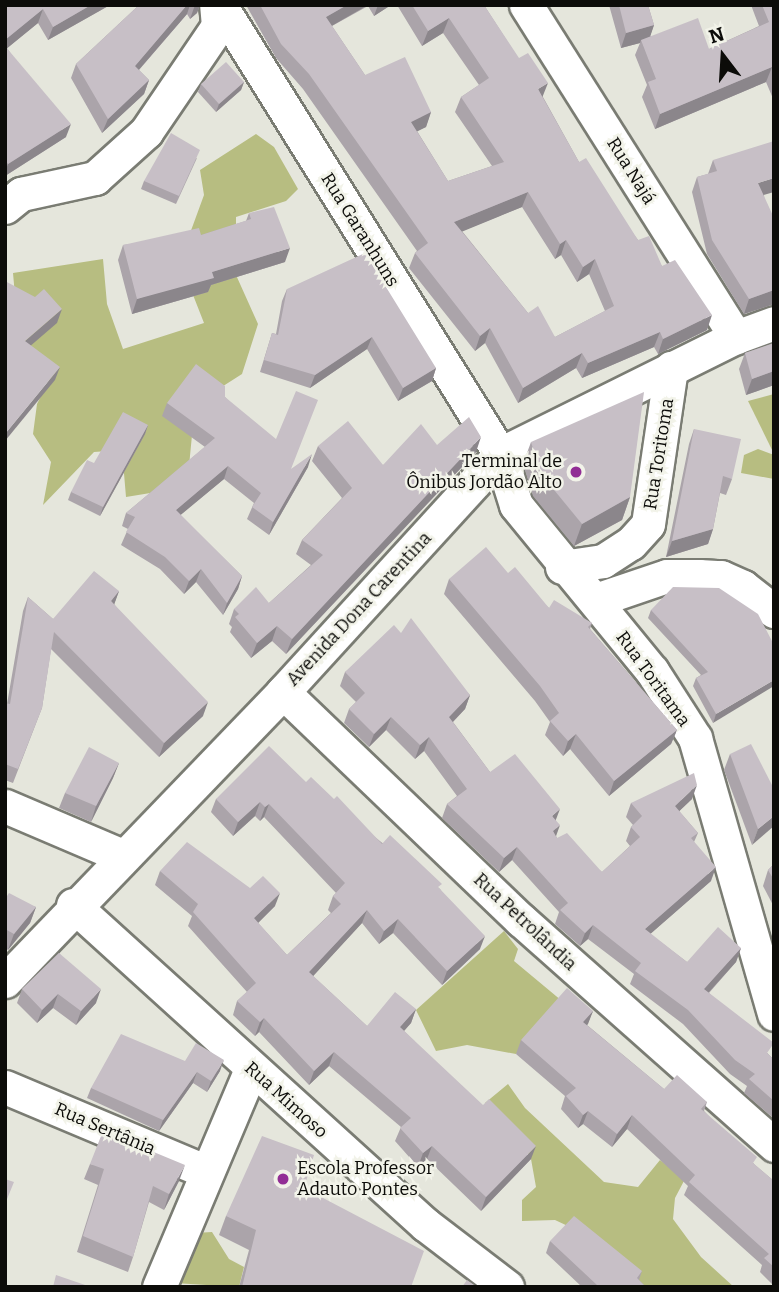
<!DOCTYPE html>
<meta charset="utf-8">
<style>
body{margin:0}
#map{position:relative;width:779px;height:1292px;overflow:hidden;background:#e5e6dc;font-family:Bitter,serif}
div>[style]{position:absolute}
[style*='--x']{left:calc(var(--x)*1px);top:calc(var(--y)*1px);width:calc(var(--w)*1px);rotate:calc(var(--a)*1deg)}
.forest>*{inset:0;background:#b7bd81}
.roads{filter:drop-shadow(2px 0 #7a7c73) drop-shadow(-2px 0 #7a7c73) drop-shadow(0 2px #7a7c73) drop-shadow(0 -2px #7a7c73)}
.minor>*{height:33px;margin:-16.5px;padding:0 16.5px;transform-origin:16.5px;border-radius:16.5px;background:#fff}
.wall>*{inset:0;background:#aba4aa}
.shaded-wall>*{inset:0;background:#8b868b}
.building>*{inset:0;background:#c7bfc6}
.dots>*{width:19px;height:19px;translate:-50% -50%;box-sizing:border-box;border:4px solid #f2f3e9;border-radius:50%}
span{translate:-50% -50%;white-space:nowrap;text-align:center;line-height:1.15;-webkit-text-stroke:5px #f2f3e9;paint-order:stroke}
.street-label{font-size:18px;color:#0c0c09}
.poi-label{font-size:18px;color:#0c0c09}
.right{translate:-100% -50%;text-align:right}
.left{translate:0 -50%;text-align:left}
.frame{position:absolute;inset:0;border:7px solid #0c0c09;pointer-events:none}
.north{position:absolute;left:688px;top:21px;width:70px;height:70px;-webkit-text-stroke:5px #f2f3e9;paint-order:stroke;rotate:343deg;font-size:19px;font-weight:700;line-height:28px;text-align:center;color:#0c0c09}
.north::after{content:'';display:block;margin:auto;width:24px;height:32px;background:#0c0c09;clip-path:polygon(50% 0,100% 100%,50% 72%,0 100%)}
</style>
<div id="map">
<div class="forest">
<i style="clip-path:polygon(256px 134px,274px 147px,298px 189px,286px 201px,236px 217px,236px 275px,258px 324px,242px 374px,195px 404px,187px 487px,126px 497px,122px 450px,94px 452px,43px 505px,51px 462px,33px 434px,37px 404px,55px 368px,12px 346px,17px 318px,13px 273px,103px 259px,107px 304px,123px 349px,204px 323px,184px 272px,189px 236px,204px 195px,200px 170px)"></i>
<i style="clip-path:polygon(774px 394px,774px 454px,748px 401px)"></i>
<i style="clip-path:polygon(758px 449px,774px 455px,774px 479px,741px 473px,744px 455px)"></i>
<i style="clip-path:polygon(504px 931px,518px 949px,514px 961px,562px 1001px,516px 1054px,467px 1045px,436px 1051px,416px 1010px)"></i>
<i style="clip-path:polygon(508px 1084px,525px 1108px,604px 1182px,638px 1187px,660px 1160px,685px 1179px,675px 1198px,673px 1219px,701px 1257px,734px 1287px,640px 1287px,570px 1227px,555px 1220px,522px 1221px,522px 1200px,536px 1187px,531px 1159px,517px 1136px,485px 1103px)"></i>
<i style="clip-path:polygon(212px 1232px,229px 1259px,244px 1267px,239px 1287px,174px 1283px,195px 1233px)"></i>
</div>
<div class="roads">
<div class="minor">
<i style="--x:220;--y:5;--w:529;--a:58.05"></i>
<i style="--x:500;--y:454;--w:53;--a:72.6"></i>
<i style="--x:516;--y:505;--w:215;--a:50.7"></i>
<i style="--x:652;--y:671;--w:80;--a:57.3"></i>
<i style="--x:695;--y:738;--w:287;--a:74"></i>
<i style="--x:526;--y:5;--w:393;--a:57.7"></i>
<i style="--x:5;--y:207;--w:21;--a:-39"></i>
<i style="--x:21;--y:194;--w:76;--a:-12.2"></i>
<i style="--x:95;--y:178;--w:69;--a:-42"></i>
<i style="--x:146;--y:132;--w:128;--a:-55.8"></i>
<i style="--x:218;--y:26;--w:21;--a:-95"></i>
<i style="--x:562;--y:567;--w:41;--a:-8.3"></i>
<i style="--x:603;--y:561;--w:33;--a:-33"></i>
<i style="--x:631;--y:543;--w:25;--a:-48"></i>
<i style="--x:648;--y:524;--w:158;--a:-81.6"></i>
<i style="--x:596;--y:600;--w:75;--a:-18.7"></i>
<i style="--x:667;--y:576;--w:32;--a:0"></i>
<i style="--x:699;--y:576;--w:22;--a:3"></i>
<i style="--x:721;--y:577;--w:24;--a:24"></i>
<i style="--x:743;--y:587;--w:39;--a:38"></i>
<i style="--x:283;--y:692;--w:330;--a:43.8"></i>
<i style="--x:521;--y:920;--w:339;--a:41.6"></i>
<i style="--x:5;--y:806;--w:127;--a:23.1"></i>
<i style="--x:73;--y:905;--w:476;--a:42.2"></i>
<i style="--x:426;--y:1225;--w:102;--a:37.4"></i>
<i style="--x:5;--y:981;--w:401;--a:-46.1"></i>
<i style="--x:283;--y:692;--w:322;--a:-47.6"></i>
<i style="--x:500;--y:454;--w:263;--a:-26.4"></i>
<i style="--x:736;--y:337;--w:40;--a:-20.2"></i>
<i style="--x:5;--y:1087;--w:217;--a:22.8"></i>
<i style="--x:159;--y:1287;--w:237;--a:-67.1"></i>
</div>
</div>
<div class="wall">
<i style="clip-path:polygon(5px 5px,110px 5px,48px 40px,38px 23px,7px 48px,66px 137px,5px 176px)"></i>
<i style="clip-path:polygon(139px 5px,200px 5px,197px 13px,190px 19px,187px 14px,139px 70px,149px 80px,144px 94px,102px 133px,71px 78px,76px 64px)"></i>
<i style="clip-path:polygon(evenodd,246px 5px,391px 5px,374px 16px,368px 6px,332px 26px,365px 75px,431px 112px,426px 127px,417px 131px,448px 181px,492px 166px,455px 112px,461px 97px,479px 85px,443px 33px,422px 46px,397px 5px,484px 5px,543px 97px,579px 162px,638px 240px,662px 266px,707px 330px,658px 354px,654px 347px,582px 378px,576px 368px,518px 403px,485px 343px,475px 351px,409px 268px,415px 253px,417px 251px,303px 89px,276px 58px,246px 5px,522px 207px,555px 259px,561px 255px,577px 282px,589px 274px,605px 311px,555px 337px,528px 313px,462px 231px,522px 207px)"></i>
<i style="clip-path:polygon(609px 5px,648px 5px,654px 25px,650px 36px,709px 49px,759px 26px,751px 5px,774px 5px,774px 101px,766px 82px,655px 129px,642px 97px,647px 85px,635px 55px,640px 43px,621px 48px)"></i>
<i style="clip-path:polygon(244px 82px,241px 90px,216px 112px,198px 92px,201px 84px)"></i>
<i style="clip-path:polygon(197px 158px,176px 204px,141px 189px,144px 181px)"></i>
<i style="clip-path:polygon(713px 160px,764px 195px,774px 304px,744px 314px,707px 254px,692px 192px,697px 177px,708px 174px)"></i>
<i style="clip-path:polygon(249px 213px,285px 262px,211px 285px,208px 292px,132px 314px,118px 260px,123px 245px,201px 235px,246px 221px)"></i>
<i style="clip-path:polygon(287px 289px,436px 368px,432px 381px,398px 401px,367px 349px,310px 388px,260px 372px,272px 333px,276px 334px,282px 301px)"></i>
<i style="clip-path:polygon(774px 343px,774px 385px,746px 395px,739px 369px,745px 353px)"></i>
<i style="clip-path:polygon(225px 397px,291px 469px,308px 467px,269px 535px,247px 519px,254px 503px,224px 479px,180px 515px,242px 576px,238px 589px,223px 615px,196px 582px,184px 594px,160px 569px,121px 545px,128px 529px,122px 526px,126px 513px,205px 447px,162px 416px,167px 403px)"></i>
<i style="clip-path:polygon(148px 425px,145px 434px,100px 516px,68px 500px,71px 492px)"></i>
<i style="clip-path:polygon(694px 429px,732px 479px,726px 495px,720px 493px,713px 529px,708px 544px,666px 557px,689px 444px)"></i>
<i style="clip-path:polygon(531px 442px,630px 497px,622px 520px,574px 546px,533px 496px,523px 464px)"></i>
<i style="clip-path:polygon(437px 445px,476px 452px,286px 654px,272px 641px,251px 658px,230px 632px,232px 627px,229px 624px,234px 609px,269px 603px,311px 565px,296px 554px,302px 540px,342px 498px,312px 461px,318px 446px,383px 465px)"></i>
<i style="clip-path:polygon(508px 573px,549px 608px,592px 623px,590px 629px,677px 730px,671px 744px,609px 796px,570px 749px,563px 756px,545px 735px,550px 722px,535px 701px,444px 594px,449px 579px)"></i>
<i style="clip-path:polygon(119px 591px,114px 604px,203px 716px,159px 757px,51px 649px,42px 708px,13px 783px,5px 780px,5px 703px,7px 704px,23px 611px,28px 597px,53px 619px)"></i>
<i style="clip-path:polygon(651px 610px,758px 614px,713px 723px,693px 686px,696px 678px,701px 675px,648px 618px)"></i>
<i style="clip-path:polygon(401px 633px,470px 695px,465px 709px,453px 722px,490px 772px,556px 820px,556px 836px,557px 838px,602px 872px,630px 846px,626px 841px,631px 827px,633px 825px,626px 817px,631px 803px,692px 799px,679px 811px,698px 833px,694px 842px,711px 881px,650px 934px,687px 962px,741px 948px,736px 962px,709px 993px,774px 1060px,774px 1116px,772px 1117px,744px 1093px,747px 1086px,730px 1074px,683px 1024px,630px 984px,634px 974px,588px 939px,580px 946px,555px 924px,559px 912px,512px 860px,499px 872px,442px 818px,447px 804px,457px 796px,424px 751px,415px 759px,386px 730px,369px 747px,344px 723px,349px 709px,356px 702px,340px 686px,345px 672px)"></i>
<i style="clip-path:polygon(730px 754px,774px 789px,752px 845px,724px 770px)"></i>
<i style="clip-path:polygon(119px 763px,113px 778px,91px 822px,59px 808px,65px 793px)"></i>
<i style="clip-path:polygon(306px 782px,440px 889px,480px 949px,442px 985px,393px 933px,379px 944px,362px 923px,313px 976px,367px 1026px,416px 1009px,411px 1023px,404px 1031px,531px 1159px,481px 1211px,427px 1159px,418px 1167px,395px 1141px,401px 1127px,329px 1066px,309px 1085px,259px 1032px,255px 1036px,233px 1015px,237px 1001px,247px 992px,188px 926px,192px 916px,155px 885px,160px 871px,275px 906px,258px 923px,287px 955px,331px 913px,328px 910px,333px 896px,336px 893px,264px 817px,260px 821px,255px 816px,233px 836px,211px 812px,216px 799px)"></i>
<i style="clip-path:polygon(774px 864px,774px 907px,763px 886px,768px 870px)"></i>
<i style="clip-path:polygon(5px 899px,36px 907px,30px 923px,8px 950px,5px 948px)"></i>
<i style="clip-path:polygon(59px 953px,96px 1003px,76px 1025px,53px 1008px,37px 1023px,17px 1003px,22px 989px)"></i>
<i style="clip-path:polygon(593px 1011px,587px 1025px,664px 1089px,707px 1102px,704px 1111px,755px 1165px,774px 1181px,774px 1286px,760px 1272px,762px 1265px,684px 1195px,688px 1186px,627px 1129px,612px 1147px,583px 1124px,578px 1128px,561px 1109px,565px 1096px,516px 1054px,521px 1040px)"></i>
<i style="clip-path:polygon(185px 1061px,220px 1071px,207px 1092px,193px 1083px,159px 1131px,87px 1098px,91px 1088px)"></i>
<i style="clip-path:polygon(90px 1164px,179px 1181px,164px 1210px,149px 1202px,133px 1257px,128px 1272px,77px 1252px,98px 1185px,84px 1179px)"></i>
<i style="clip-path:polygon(304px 1188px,411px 1287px,239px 1287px,249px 1250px,219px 1235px,226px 1216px)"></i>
<i style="clip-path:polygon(550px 1241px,642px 1271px,639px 1280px,646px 1287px,582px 1287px,546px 1253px)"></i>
</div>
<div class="shaded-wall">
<i style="clip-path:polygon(91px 5px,110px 5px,48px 40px,53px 27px)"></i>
<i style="clip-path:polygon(187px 5px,190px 5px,187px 14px,130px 80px,135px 66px)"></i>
<i style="clip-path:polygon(195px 5px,200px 5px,197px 13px,190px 19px)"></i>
<i style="clip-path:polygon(347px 5px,368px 5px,321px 32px,326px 17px)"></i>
<i style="clip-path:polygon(378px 5px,391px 5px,374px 16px)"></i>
<i style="clip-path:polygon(43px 9px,38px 23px,5px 50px,5px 40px)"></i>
<i style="clip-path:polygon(449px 18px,443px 33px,422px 46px,428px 31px)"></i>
<i style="clip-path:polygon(654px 25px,649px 40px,641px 40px,640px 43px,621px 48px,626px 33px)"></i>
<i style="clip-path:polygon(772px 67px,766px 82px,655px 129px,660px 114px)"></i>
<i style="clip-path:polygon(149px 80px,144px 94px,102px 133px,108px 119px)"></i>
<i style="clip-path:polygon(244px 82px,241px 90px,216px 112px,219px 104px)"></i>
<i style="clip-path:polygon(548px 83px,542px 98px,538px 89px)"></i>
<i style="clip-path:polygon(431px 112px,426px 127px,406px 137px,411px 122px)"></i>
<i style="clip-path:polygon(71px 124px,66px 137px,5px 176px,5px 172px,8px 164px)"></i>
<i style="clip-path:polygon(774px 178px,774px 192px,753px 198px,758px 183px)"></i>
<i style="clip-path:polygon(528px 192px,522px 207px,449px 237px,454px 222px)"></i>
<i style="clip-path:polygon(566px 240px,561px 255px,555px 259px,560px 244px)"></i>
<i style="clip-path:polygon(290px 248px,285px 262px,211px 285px,208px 292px,132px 314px,137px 299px,212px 272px)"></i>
<i style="clip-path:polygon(595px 259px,589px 274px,577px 282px,583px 267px)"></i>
<i style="clip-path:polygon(774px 290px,774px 304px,744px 314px,749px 299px)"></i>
<i style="clip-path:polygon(62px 309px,57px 323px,21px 354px,25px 341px)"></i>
<i style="clip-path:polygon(712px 315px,707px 330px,658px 354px,663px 339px)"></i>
<i style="clip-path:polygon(490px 328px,485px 343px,475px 351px,480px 336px)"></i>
<i style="clip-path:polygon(660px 332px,654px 347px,582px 378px,588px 363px)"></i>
<i style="clip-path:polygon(372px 337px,367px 349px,310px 388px,315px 375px)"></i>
<i style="clip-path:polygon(582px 353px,576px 368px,518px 403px,523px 388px)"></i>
<i style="clip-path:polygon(60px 367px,55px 380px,5px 441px,5px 434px)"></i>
<i style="clip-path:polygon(436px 368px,432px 381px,398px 401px,403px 388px)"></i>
<i style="clip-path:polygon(774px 371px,774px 385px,746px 395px,752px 379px)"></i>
<i style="clip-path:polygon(148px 425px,145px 434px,100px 516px,103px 507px)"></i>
<i style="clip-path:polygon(481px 437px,476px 452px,286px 654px,292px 639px)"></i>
<i style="clip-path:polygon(312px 454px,308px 467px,269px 535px,273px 522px)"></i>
<i style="clip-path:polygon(228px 466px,224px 479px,171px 523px,176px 510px)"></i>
<i style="clip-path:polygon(630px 497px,622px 520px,574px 546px,582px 524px)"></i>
<i style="clip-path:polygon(713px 529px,708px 544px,666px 557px,672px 541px)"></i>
<i style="clip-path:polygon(201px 569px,196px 582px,184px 594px,189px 581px)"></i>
<i style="clip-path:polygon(242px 576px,238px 589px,223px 615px,227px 603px)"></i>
<i style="clip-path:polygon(119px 591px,114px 605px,111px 601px)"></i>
<i style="clip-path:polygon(277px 626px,272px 641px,251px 658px,257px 643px)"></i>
<i style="clip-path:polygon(774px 680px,774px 686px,713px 723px,716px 714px)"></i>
<i style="clip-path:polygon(470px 695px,465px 709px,444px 731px,449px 717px)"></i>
<i style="clip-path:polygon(208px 702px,203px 716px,159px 757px,164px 743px)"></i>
<i style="clip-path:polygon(391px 717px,386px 730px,369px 747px,374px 734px)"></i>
<i style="clip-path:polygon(677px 730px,671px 744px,609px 796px,614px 781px)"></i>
<i style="clip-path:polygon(576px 734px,570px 749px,563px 756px,568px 741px)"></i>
<i style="clip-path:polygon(429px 737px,424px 751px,415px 759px,420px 745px)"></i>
<i style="clip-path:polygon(119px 763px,113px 778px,91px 822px,96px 806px)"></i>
<i style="clip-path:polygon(697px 785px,692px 799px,670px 820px,675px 806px)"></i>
<i style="clip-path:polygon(260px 802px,255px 816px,233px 836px,238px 822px)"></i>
<i style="clip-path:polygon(269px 804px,264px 817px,260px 821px,265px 807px)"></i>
<i style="clip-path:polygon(560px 809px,555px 822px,552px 816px)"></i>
<i style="clip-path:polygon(774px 816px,774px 826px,752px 845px,758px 829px)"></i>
<i style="clip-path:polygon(560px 825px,555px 839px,553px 831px)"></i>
<i style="clip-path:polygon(517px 847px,512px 860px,499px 872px,504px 858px)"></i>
<i style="clip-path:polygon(716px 867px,711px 881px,640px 943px,645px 929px)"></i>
<i style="clip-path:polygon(280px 893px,275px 906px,249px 932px,254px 918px)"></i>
<i style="clip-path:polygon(36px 907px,30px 923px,8px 950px,14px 934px)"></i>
<i style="clip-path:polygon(367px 910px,362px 923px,304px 986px,309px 972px)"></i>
<i style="clip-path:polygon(398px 919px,393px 933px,379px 944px,384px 931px)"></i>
<i style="clip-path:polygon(593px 925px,588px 939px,580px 946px,585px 933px)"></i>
<i style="clip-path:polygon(485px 936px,480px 949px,442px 985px,447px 971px)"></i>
<i style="clip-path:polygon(741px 948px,736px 962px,699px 1003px,704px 989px)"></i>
<i style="clip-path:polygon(101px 989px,96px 1003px,76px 1025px,81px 1011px)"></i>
<i style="clip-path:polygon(58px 994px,53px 1008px,37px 1023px,42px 1010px)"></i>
<i style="clip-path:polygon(416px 1009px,411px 1023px,395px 1041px,400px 1027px)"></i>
<i style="clip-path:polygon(593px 1011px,588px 1024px,578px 1035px,583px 1022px)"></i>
<i style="clip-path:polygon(264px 1018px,259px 1032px,255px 1036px,260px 1022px)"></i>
<i style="clip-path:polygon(334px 1052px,329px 1066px,309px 1085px,314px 1071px)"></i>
<i style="clip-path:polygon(224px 1060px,220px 1071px,207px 1092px,211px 1081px)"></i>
<i style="clip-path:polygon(197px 1072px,193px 1083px,159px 1131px,163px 1120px)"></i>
<i style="clip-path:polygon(588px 1111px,583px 1124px,578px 1128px,583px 1115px)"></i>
<i style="clip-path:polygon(632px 1115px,627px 1129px,612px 1147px,617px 1134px)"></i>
<i style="clip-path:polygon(432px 1146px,427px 1159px,418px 1167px,423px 1153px)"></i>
<i style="clip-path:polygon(536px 1146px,531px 1159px,481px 1211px,486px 1197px)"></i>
<i style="clip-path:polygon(185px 1165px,179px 1181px,164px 1210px,169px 1194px)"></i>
</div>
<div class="building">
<i style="clip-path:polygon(5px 5px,91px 5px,53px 27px,43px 9px,5px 40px)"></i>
<i style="clip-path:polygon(139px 5px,187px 5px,135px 66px,149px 80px,108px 119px,76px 64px)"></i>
<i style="clip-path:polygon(evenodd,260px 5px,347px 5px,326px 17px,365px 75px,405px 57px,431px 112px,411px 122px,448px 181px,504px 162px,461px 97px,489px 78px,449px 18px,428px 31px,412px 5px,484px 5px,519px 58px,528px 53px,548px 83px,538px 89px,579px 162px,586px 158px,638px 240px,649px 236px,662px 266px,675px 260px,712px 315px,663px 339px,660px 332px,588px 363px,582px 353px,523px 388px,490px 328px,480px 336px,415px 253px,428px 243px,309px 74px,281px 44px,260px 5px,528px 192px,560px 244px,566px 240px,583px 267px,595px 259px,614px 306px,555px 337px,538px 306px,528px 313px,454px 222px,528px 192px)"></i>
<i style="clip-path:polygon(619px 5px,648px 5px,654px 25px,626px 33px)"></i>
<i style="clip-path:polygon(762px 5px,774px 5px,774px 72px,772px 67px,660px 114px,648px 82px,656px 79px,641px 40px,698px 18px,709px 49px,769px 22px)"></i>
<i style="clip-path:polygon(5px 46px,71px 124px,8px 164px,5px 160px)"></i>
<i style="clip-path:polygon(226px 62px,244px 82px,219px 104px,201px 84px)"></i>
<i style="clip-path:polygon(171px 133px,200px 150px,179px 196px,144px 181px)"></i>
<i style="clip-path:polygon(774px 141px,774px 178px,758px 183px,774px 218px,774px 290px,749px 299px,712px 240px,697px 177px,717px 171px,713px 160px)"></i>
<i style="clip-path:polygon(274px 207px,290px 248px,212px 272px,214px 278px,137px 299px,123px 245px,199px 228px,201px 235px,251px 219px,249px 213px)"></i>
<i style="clip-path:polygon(365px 253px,436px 368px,403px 388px,372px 337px,315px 375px,264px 360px,272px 333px,278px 335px,287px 289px)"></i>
<i style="clip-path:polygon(5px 281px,35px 297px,44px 289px,62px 309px,25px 341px,60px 367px,5px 434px)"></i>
<i style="clip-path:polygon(774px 343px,774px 371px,752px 379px,745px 353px)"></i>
<i style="clip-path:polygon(196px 364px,225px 386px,225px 397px,276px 439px,296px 391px,318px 400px,291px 469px,312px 454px,273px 522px,252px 507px,261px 493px,228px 466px,176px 510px,242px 576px,227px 603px,201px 569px,189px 581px,165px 557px,126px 532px,135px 517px,126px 513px,215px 438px,167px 403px)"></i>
<i style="clip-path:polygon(644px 392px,630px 497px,582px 524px,541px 474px,531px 442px)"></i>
<i style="clip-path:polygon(123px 412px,148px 425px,103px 507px,71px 492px,87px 460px,94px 463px)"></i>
<i style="clip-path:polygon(469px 417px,481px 437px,292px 639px,277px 626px,257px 643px,235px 617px,239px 614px,234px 609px,256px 587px,269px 603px,323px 555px,302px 540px,352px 488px,318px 446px,348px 421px,383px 465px,421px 424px,437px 445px)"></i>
<i style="clip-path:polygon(694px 429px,741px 439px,732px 479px,723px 476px,713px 529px,672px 541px)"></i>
<i style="clip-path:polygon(486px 547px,508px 573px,515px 567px,549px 608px,554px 600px,592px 623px,588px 627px,677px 730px,614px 781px,576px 734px,568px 741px,550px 721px,559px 713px,540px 686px,449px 579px)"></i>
<i style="clip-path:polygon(94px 571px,119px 591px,111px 601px,208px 702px,164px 743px,54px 632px,42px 708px,18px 769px,5px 764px,5px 703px,10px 704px,28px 597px,53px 619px)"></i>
<i style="clip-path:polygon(673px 587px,719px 588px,758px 614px,774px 645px,774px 680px,716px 714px,696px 678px,708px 672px,651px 610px)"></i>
<i style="clip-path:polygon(411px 618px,470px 695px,449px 717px,490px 772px,515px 754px,560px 809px,552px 816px,560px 825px,553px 831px,557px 838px,567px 833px,602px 872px,640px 837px,631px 827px,642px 816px,631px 803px,694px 773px,697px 785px,675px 806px,698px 833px,691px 838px,716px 867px,645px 929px,687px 962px,718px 927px,741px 948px,704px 989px,774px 1043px,767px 1053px,774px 1060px,774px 1101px,749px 1079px,755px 1074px,735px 1060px,688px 1010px,635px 971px,641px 963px,593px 925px,585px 933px,560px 910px,568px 903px,517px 847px,504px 858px,447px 804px,467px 789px,429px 737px,420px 745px,391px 717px,374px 734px,349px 709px,365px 693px,345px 672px,394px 625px,401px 633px)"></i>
<i style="clip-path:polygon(751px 744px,774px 789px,774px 816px,758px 829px,730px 754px)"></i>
<i style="clip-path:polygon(269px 746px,306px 782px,311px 777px,334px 799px,337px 796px,382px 844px,390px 835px,442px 884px,438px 887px,485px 936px,447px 971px,398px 919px,384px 931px,367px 910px,309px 972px,367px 1026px,395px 992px,416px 1009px,400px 1027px,483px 1105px,489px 1099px,536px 1146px,486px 1197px,432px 1146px,423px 1153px,400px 1128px,411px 1118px,334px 1052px,314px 1071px,264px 1018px,260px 1022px,237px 1001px,256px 983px,193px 912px,198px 904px,160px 871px,187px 842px,250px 888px,263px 876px,280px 893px,254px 918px,287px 955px,341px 904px,333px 896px,345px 883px,269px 804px,265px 807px,260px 802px,238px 822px,216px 799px)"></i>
<i style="clip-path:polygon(89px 747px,119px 763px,96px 806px,65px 793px)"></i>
<i style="clip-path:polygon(774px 864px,774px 880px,768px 870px)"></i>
<i style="clip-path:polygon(9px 893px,36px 907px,14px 934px,5px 929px,5px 899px)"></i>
<i style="clip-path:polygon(59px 953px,101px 989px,81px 1011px,58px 994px,42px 1010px,22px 989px)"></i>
<i style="clip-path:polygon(567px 988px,593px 1011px,583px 1022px,664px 1089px,677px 1075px,707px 1102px,701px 1109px,757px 1157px,753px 1163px,774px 1181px,774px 1267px,764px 1258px,769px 1254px,689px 1182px,695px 1175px,632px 1115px,617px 1134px,588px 1111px,583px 1115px,566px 1096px,576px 1088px,521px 1040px)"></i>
<i style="clip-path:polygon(121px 1034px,185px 1061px,196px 1043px,224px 1060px,211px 1081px,197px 1072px,163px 1120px,91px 1088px)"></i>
<i style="clip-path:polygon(103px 1131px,185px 1165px,169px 1194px,153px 1186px,133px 1257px,83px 1236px,104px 1169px,90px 1164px)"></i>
<i style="clip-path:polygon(262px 1136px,314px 1155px,304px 1188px,424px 1251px,411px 1287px,242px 1287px,256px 1230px,226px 1216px)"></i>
<i style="clip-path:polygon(5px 1179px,14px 1182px,5px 1204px)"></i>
<i style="clip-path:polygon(574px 1216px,642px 1271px,637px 1278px,646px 1287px,596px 1287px,597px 1285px,550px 1241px)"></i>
<i style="clip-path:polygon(56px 1275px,91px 1287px,53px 1287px)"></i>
<i style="clip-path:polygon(467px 1280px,477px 1287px,462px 1287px)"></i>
</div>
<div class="dots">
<i style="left:576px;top:472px;background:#922e95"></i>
<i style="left:283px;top:1179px;background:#922e95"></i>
</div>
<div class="street-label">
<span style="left:631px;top:171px;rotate:58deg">Rua Najá</span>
<span style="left:360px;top:230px;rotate:58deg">Rua Garanhuns</span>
<span style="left:659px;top:454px;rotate:-81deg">Rua Toritoma</span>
<span style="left:359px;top:609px;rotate:-47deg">Avenida Dona Carentina</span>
<span style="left:653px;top:679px;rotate:54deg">Rua Toritama</span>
<span style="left:525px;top:922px;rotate:43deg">Rua Petrolândia</span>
<span style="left:286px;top:1100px;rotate:42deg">Rua Mimoso</span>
<span style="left:105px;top:1129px;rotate:23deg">Rua Sertânia</span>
</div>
<div class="poi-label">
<span class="right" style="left:562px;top:472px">Terminal de<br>Ônibus Jordão Alto</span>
<span class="left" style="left:297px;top:1179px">Escola Professor<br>Adauto Pontes</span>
</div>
<div class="frame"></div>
<div class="north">N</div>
</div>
